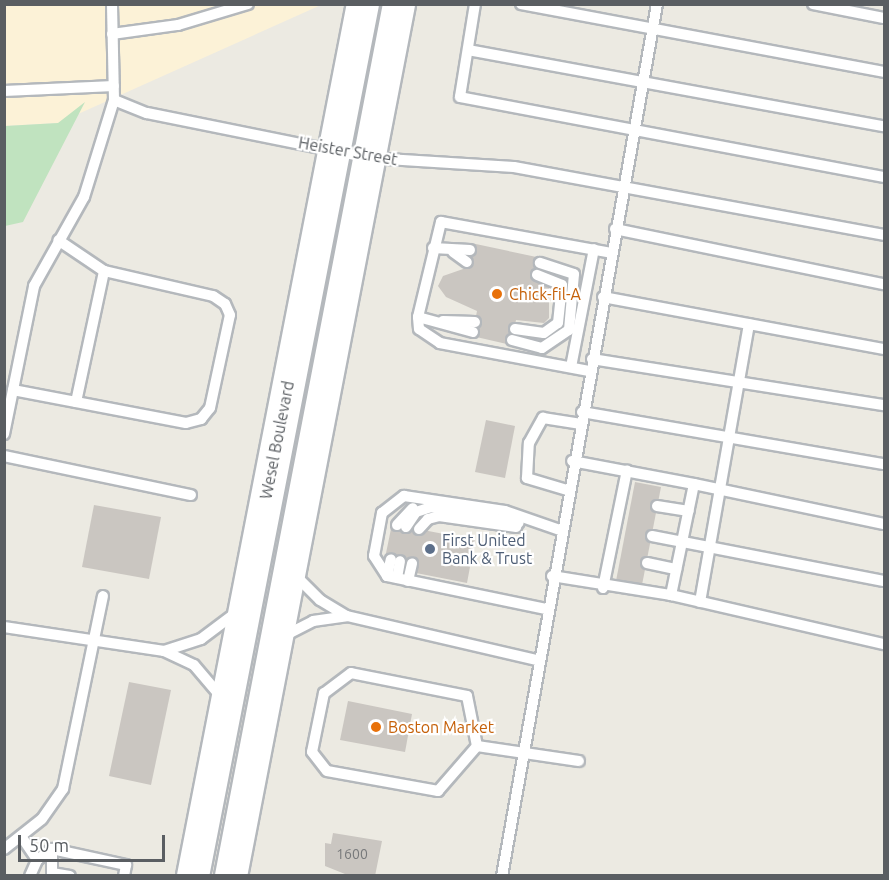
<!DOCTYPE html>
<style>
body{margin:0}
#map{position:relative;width:889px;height:880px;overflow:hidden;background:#eceae2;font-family:Ubuntu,sans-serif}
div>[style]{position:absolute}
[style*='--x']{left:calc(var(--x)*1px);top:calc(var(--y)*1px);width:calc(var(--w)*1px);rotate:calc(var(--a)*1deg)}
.commercial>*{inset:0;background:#fcf2d7}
.green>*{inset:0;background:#c0e3bf}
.building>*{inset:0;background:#cac6c1}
.roads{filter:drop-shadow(2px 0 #b4b8bc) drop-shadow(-2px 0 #b4b8bc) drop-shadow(0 2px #b4b8bc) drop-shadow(0 -2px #b4b8bc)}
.service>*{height:10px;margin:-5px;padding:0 5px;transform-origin:5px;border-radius:5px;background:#fff}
.secondary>*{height:32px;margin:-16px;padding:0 16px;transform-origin:16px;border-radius:16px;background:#fff}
.dots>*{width:16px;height:16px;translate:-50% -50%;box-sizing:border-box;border:3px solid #fff;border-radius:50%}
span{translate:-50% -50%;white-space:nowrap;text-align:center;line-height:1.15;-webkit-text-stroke:4.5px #fff;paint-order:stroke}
.number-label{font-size:14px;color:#76787a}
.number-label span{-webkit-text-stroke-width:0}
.street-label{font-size:16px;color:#5a5e62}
.food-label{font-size:16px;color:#c56008}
.left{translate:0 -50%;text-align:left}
.service-label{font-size:16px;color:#4e5e75}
.frame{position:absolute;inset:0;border:6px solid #5a5e62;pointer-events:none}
.scale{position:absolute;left:18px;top:835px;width:147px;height:27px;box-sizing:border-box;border:3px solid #5a5e62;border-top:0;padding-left:8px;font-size:18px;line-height:21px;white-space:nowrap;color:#5a5e62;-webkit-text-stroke:4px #fff;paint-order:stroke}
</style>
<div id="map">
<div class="commercial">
<i style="clip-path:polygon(5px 5px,321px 5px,58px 123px,5px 126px)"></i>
</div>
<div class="green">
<i style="clip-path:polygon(85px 102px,23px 222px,5px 226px,5px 126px,58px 123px)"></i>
</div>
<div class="building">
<i style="clip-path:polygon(471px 243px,541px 258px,536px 280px,549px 285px,549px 318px,544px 323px,516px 320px,511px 345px,472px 336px,477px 311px,446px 297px,438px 286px,443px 276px,466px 268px)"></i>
<i style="clip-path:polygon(486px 420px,515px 426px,505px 478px,475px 472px)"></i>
<i style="clip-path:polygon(635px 482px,661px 487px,642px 585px,616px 581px)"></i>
<i style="clip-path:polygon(94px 505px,161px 517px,149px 579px,82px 567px)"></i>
<i style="clip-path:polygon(392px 524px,475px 540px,467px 583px,416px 573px,418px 564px,385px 558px)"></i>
<i style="clip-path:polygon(129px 682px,171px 690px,151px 785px,109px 776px)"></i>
<i style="clip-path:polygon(348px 701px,412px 714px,405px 752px,340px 740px)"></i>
<i style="clip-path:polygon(333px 833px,382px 841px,375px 876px,350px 876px,325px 866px,325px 843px,331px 844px)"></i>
</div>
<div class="roads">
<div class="service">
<i style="--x:475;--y:4;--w:94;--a:99.2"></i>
<i style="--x:460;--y:97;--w:431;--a:10.7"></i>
<i style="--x:521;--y:4;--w:369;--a:10.6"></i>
<i style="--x:813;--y:4;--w:72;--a:11.2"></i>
<i style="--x:112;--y:34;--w:67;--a:-7.8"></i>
<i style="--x:178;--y:25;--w:73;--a:-16.7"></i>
<i style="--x:468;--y:50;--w:423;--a:10.4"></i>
<i style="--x:4;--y:91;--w:110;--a:-2.6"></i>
<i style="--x:114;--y:100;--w:35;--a:22"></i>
<i style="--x:147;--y:113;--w:228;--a:11.4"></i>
<i style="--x:371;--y:158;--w:143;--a:3.6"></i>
<i style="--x:514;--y:167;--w:376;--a:10.4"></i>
<i style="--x:615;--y:229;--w:275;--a:11.6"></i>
<i style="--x:433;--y:248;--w:37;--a:3"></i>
<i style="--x:453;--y:252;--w:17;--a:36"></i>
<i style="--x:603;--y:297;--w:286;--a:10.5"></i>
<i style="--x:418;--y:317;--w:57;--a:15.3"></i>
<i style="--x:443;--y:321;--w:32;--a:2"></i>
<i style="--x:515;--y:329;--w:29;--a:8"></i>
<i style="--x:544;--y:333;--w:17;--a:-36"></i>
<i style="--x:558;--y:323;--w:38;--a:-84"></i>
<i style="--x:562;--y:285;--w:27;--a:-158"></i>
<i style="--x:512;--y:340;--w:31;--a:15"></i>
<i style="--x:542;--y:348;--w:32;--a:-34"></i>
<i style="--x:569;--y:330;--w:56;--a:-84.9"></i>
<i style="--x:574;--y:274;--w:36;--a:-162"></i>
<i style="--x:592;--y:359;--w:296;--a:9"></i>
<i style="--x:571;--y:367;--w:120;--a:-79"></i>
<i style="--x:589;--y:371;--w:152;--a:-169.4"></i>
<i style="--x:440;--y:343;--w:25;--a:-146"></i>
<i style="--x:419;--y:329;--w:12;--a:-95"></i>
<i style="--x:418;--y:317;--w:98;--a:-76.4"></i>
<i style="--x:441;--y:222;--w:173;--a:10.3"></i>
<i style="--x:13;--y:390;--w:176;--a:10.8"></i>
<i style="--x:186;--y:423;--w:16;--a:-15"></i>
<i style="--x:201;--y:419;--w:14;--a:-51"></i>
<i style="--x:210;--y:408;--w:95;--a:-77.9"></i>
<i style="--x:230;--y:315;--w:12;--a:-114"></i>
<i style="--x:225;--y:304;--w:14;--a:-146"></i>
<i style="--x:213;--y:296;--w:112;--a:-167.1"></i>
<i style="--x:104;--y:271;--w:55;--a:-146"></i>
<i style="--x:76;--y:402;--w:134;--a:-77.9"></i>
<i style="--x:582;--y:412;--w:306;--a:9.8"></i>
<i style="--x:4;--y:434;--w:151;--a:-78.5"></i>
<i style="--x:34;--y:286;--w:102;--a:-60.7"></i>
<i style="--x:84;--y:197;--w:102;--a:-72.8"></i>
<i style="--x:114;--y:100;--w:96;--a:-91.2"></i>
<i style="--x:4;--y:456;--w:191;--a:11.8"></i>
<i style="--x:694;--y:484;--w:194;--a:11.9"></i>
<i style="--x:567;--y:490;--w:42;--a:-163.3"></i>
<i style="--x:527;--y:478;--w:35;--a:-87"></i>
<i style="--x:529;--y:443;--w:29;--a:-61"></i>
<i style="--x:543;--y:418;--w:37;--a:9"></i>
<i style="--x:657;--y:506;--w:32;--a:9"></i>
<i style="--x:397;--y:525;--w:23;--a:-47"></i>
<i style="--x:406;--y:527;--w:18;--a:-56"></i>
<i style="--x:416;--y:512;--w:16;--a:-18"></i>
<i style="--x:431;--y:507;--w:89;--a:10.3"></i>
<i style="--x:419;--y:529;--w:13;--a:-48"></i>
<i style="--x:428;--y:519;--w:11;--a:-15"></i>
<i style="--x:439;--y:516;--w:78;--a:8.1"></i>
<i style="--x:652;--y:536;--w:236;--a:11"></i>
<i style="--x:647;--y:563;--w:30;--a:12"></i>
<i style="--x:293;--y:573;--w:38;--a:45"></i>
<i style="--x:320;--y:600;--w:31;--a:31"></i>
<i style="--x:347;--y:616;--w:194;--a:13.1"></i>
<i style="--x:387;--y:576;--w:17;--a:-77"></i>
<i style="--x:552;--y:576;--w:121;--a:9.1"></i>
<i style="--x:671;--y:595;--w:113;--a:-78.3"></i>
<i style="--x:694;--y:484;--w:124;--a:-169.3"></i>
<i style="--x:397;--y:578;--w:17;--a:-80"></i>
<i style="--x:408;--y:581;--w:18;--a:-77"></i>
<i style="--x:603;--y:588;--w:120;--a:-78.5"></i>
<i style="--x:671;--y:595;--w:219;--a:13"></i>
<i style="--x:700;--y:602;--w:282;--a:-80"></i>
<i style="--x:546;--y:609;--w:162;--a:-168.3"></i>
<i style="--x:387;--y:576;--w:24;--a:-123"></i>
<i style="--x:374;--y:556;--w:44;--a:-79.5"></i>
<i style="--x:382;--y:513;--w:28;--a:-38"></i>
<i style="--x:404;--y:496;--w:102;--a:8.4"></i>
<i style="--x:505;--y:511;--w:58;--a:19.1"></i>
<i style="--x:4;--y:627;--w:162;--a:8.5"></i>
<i style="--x:164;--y:651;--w:33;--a:25"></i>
<i style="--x:194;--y:665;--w:43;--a:49.7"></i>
<i style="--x:282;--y:637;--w:35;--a:-27"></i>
<i style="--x:313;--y:621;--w:34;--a:-8"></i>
<i style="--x:164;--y:651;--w:39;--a:-18"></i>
<i style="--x:201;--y:639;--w:45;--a:-36.9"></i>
<i style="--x:477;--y:746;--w:51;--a:-101.3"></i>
<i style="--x:467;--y:696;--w:118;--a:-168.8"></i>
<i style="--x:351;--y:673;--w:34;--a:143"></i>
<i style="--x:324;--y:693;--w:60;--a:101.5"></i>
<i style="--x:312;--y:752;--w:24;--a:52"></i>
<i style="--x:327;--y:771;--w:113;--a:10.2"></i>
<i style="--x:438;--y:791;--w:60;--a:-49.1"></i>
<i style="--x:477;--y:746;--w:103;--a:8.4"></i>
<i style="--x:21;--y:836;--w:29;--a:56"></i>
<i style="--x:37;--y:860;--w:19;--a:-36"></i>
<i style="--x:52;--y:849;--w:76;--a:12.2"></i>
<i style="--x:126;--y:865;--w:11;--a:100"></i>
<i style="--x:4;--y:849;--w:48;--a:-38.3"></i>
<i style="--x:42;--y:819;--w:37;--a:-55"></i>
<i style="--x:63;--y:789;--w:197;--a:-78.3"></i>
<i style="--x:52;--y:849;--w:24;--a:90"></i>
<i style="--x:52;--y:873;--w:18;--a:9"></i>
<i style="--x:30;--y:876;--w:17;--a:-66"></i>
<i style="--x:502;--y:876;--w:886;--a:-79.92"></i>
</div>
<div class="secondary">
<i style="--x:193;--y:876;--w:888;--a:-78.97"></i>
<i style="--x:231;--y:876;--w:888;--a:-79.09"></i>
</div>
</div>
<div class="dots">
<i style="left:497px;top:294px;background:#e8710a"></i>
<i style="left:430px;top:549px;background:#5c6f8a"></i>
<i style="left:376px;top:727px;background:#e8710a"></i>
</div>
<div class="number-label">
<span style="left:352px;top:854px">1600</span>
</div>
<div class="street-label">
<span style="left:348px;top:151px;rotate:10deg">Heister Street</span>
<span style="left:277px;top:440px;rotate:-79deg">Wesel Boulevard</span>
</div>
<div class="food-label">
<span class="left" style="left:509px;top:294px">Chick-fil-A</span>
<span class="left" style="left:388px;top:727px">Boston Market</span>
</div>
<div class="service-label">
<span class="left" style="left:442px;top:549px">First United<br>Bank &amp; Trust</span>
</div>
<div class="frame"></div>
<div class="scale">50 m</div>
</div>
